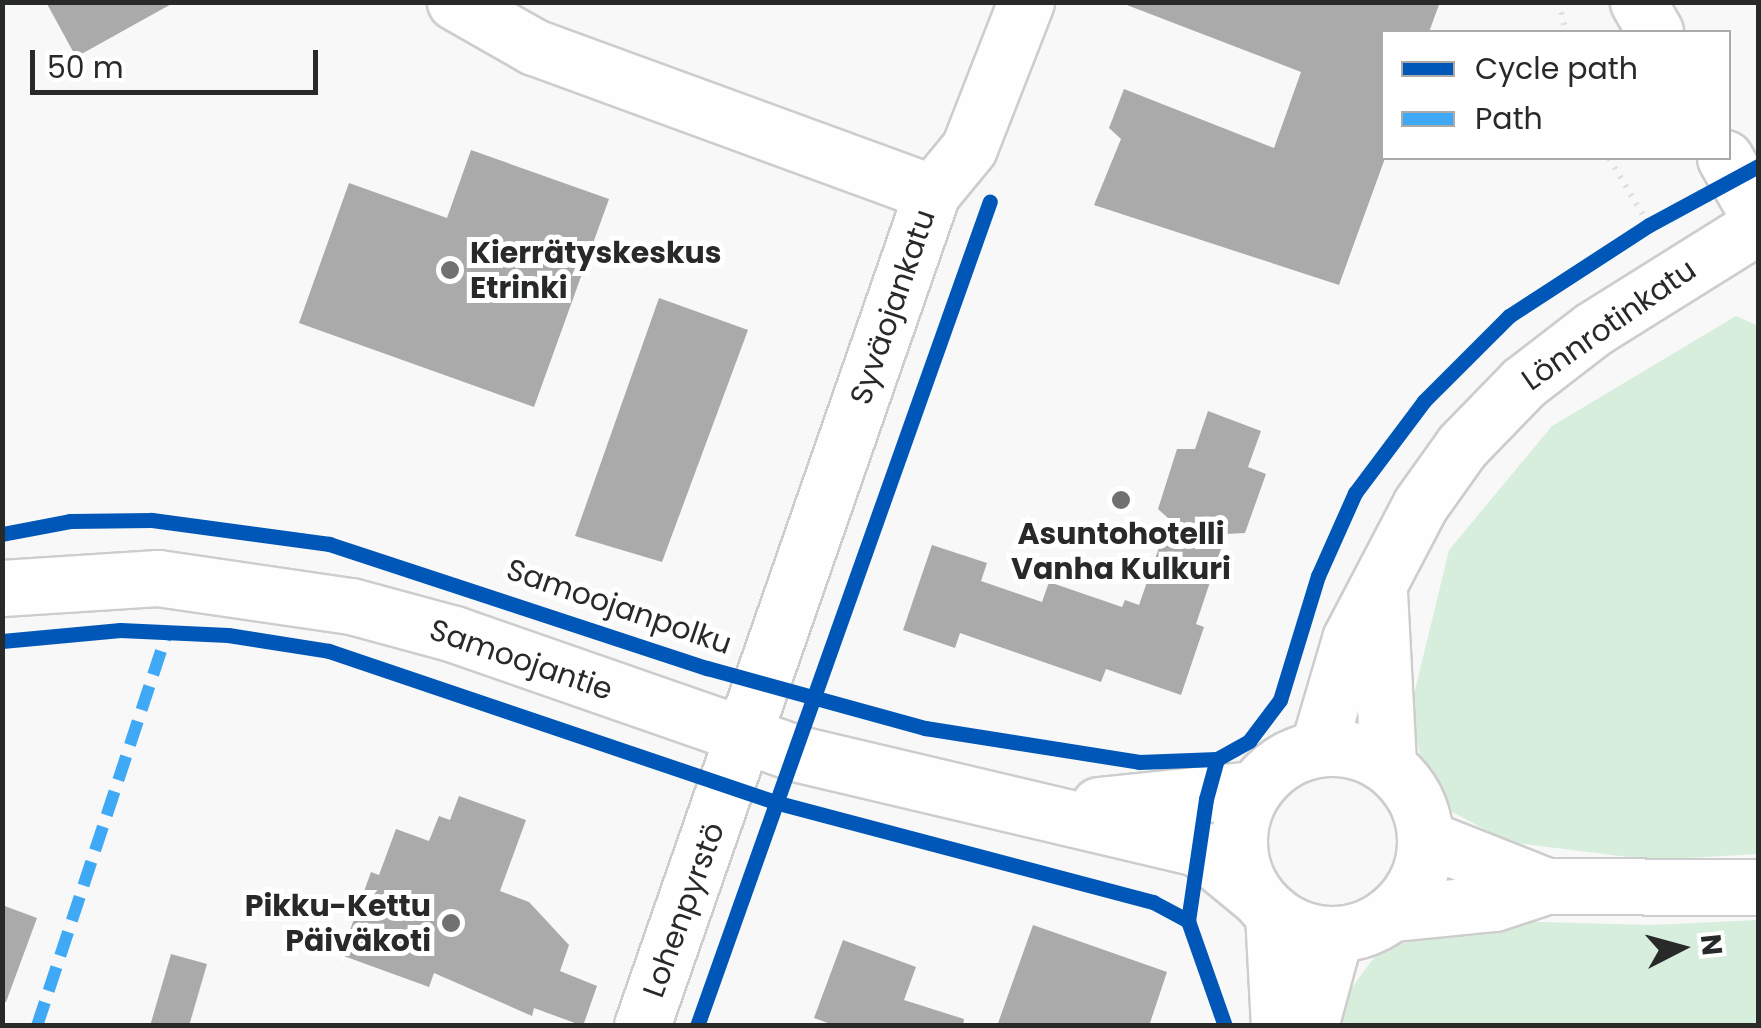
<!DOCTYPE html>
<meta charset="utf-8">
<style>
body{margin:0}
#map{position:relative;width:1761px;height:1028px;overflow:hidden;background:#f7f8f7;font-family:Poppins,sans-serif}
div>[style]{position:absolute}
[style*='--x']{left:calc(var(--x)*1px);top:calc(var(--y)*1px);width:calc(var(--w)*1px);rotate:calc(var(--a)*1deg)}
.green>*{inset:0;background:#d7eedd}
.building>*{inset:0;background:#abaaab}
.path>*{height:6px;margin-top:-3px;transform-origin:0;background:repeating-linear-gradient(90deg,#dfe0df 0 2.5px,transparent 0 10.5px)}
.roads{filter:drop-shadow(2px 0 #cccdcc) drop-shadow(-2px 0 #cccdcc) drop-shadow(0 2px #cccdcc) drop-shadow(0 -2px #cccdcc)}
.minor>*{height:55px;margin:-27.5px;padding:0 27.5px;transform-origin:27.5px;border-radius:27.5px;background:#fefefe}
.minor>.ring{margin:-27.5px;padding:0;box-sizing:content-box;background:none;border:55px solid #fefefe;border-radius:50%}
.highway>*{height:55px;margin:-27.5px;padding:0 27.5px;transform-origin:27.5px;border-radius:27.5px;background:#fefefe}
.quiet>*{height:12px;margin-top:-6px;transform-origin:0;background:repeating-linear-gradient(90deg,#3fa9f5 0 25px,transparent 0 37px)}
.cycleway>*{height:15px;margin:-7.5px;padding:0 7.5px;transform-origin:7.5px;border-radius:7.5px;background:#0057b8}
.dots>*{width:28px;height:28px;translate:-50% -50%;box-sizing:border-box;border:5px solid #fff;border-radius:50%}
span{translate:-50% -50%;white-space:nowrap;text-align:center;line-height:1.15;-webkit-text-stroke:10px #fff;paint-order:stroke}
.poi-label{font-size:30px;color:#282a29;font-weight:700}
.left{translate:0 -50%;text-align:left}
.right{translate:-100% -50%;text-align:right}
.street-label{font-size:30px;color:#282a29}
.frame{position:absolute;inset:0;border:5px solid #282a29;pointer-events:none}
.legend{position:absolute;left:1381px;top:30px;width:350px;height:130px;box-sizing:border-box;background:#fff;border:2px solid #a9aaa9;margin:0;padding:12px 18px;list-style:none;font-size:30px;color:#282a29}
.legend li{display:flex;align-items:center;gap:20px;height:50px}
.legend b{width:50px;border:2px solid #a9aaa9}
.north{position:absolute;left:1631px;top:898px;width:100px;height:100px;-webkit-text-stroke:8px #fff;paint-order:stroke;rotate:84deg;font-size:28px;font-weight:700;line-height:40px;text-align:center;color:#282a29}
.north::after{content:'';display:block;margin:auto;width:35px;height:45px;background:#282a29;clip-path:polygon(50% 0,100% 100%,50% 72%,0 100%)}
.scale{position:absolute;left:30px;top:50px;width:288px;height:45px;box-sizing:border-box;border:5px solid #282a29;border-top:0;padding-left:12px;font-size:30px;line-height:35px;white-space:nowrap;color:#282a29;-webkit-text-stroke:8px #fff;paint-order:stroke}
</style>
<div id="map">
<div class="green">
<i style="clip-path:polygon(1736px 316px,1758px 326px,1758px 854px,1652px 860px,1508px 842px,1434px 802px,1409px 715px,1449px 550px,1552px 426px)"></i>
<i style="clip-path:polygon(1758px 920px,1758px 1025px,1337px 1026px,1342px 1001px,1381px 948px,1504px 921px,1651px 925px)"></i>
</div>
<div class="building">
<i style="clip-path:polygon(46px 2px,175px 2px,76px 57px)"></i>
<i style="clip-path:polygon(1119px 2px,1440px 2px,1429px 32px,1384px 32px,1384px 161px,1339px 285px,1094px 205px,1121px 139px,1109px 128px,1124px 89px,1274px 148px,1301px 72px)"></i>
<i style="clip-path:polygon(471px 150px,609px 199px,534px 407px,299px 323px,349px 183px,447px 218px)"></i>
<i style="clip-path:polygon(659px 298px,748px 330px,662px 562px,575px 536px)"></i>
<i style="clip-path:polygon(1208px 411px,1261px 431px,1248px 467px,1266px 474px,1245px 533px,1226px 534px,1196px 624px,1204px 627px,1181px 695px,1106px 669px,1101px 682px,960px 633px,955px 648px,903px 630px,932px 545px,987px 563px,981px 581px,1042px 602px,1049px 582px,1122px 607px,1125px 600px,1139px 605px,1169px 519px,1158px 509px,1177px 449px,1195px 449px)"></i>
<i style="clip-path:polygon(459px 796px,526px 820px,500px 891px,529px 902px,569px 945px,560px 971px,597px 986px,583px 1026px,534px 1008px,532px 1016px,434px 973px,429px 987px,341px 955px,371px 872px,379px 875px,396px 829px,429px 841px,439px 816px,450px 820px)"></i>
<i style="clip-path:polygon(2px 905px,37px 918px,6px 1002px,2px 1002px)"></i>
<i style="clip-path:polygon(1033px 925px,1167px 972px,1149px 1026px,997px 1026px)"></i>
<i style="clip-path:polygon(843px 940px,916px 967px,904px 1000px,964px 1019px,963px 1026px,836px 1026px,814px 1018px)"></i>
<i style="clip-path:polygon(171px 954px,207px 964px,189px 1026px,150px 1026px)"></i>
</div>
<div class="path">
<i style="--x:1559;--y:2;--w:31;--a:77"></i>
<i style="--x:1609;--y:158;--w:78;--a:59.2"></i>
</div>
<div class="roads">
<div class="minor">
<i style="--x:455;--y:2;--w:91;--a:29.7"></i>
<i style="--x:534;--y:47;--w:424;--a:20.1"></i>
<i style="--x:932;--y:193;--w:882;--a:109.2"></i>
<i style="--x:932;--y:193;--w:58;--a:-50.6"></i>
<i style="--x:969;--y:148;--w:157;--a:-68.7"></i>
<i style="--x:2;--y:588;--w:156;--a:-3.7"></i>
<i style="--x:158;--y:578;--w:195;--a:8.3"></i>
<i style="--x:351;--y:606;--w:107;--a:15.2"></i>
<i style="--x:454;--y:634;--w:361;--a:19.2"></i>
<i style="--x:795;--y:753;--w:414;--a:13.3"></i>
<i style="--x:1198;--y:848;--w:75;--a:39.6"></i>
<i style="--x:1379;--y:592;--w:171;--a:87"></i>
<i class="ring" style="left:1239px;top:748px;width:131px;height:131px"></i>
<i style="--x:1318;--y:748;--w:114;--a:-73.6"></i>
<i style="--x:1350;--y:639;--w:151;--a:-62.4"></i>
<i style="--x:1420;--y:505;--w:72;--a:-54.6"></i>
<i style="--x:1462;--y:446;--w:88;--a:-45.9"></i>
<i style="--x:1523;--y:383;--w:88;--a:-37.6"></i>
<i style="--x:1593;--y:329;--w:195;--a:-32"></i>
<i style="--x:1099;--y:805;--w:156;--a:-5.9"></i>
<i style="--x:1425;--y:838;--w:130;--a:21.6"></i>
<i style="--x:1273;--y:913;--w:113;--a:87"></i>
<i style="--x:1395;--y:913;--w:100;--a:-5.8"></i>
<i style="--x:1494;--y:903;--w:55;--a:-18.1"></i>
<i style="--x:1546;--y:886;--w:212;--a:0.3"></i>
<i style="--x:1310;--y:1026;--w:95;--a:-74.8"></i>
</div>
<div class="highway">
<i style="--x:1638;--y:2;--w:34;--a:60"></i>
<i style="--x:1725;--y:158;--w:66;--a:59.9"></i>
</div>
</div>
<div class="quiet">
<i style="--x:37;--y:1026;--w:415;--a:-71.7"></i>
</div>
<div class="cycleway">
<i style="--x:2;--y:534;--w:69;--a:-10.8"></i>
<i style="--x:70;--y:521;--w:82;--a:-0.7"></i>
<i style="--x:152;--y:520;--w:179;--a:7.7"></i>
<i style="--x:329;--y:544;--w:398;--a:18.2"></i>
<i style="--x:707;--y:668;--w:226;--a:15.4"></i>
<i style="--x:925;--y:728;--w:217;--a:9"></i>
<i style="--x:1139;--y:762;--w:78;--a:-2.2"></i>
<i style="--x:2;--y:641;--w:119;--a:-5.3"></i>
<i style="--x:120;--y:630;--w:108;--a:2.7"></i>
<i style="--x:228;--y:635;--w:102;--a:9"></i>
<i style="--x:329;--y:651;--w:474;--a:18.7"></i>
<i style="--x:778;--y:803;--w:388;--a:14.8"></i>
<i style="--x:1153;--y:902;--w:40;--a:28"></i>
<i style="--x:697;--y:1026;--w:875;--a:-70.45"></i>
<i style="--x:1225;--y:1026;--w:111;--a:-109.4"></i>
<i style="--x:1188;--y:921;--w:123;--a:-81.6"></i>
<i style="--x:1206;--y:799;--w:41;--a:-74.6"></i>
<i style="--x:1217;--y:759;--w:37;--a:-29"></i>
<i style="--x:1249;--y:741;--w:51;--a:-52.9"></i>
<i style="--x:1280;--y:700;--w:130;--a:-73"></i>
<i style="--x:1318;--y:576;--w:91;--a:-66"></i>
<i style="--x:1355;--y:493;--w:115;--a:-53.1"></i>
<i style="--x:1424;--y:401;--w:120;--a:-45"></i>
<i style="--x:1509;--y:316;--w:167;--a:-33"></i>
<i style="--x:1649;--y:225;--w:124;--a:-28.4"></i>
</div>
<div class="dots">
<i style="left:450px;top:270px;background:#707271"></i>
<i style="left:1121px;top:500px;background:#707271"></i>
<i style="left:451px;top:923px;background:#707271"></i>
</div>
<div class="poi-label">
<span class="left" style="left:470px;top:270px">Kierrätyskeskus<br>Etrinki</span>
<span style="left:1121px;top:551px">Asuntohotelli<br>Vanha Kulkuri</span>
<span class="right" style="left:431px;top:923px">Pikku-Kettu<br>Päiväkoti</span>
</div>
<div class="street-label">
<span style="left:893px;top:307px;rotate:-71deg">Syväojankatu</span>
<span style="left:1609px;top:325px;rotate:-35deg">Lönnrotinkatu</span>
<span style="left:619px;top:607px;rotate:19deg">Samoojanpolku</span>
<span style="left:521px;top:660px;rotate:19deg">Samoojantie</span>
<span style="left:684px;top:910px;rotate:-70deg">Lohenpyrstö</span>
</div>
<div class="frame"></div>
<ul class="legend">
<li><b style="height:12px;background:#0057b8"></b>Cycle path</li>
<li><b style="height:12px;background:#3fa9f5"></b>Path</li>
</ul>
<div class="north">N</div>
<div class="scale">50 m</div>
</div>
